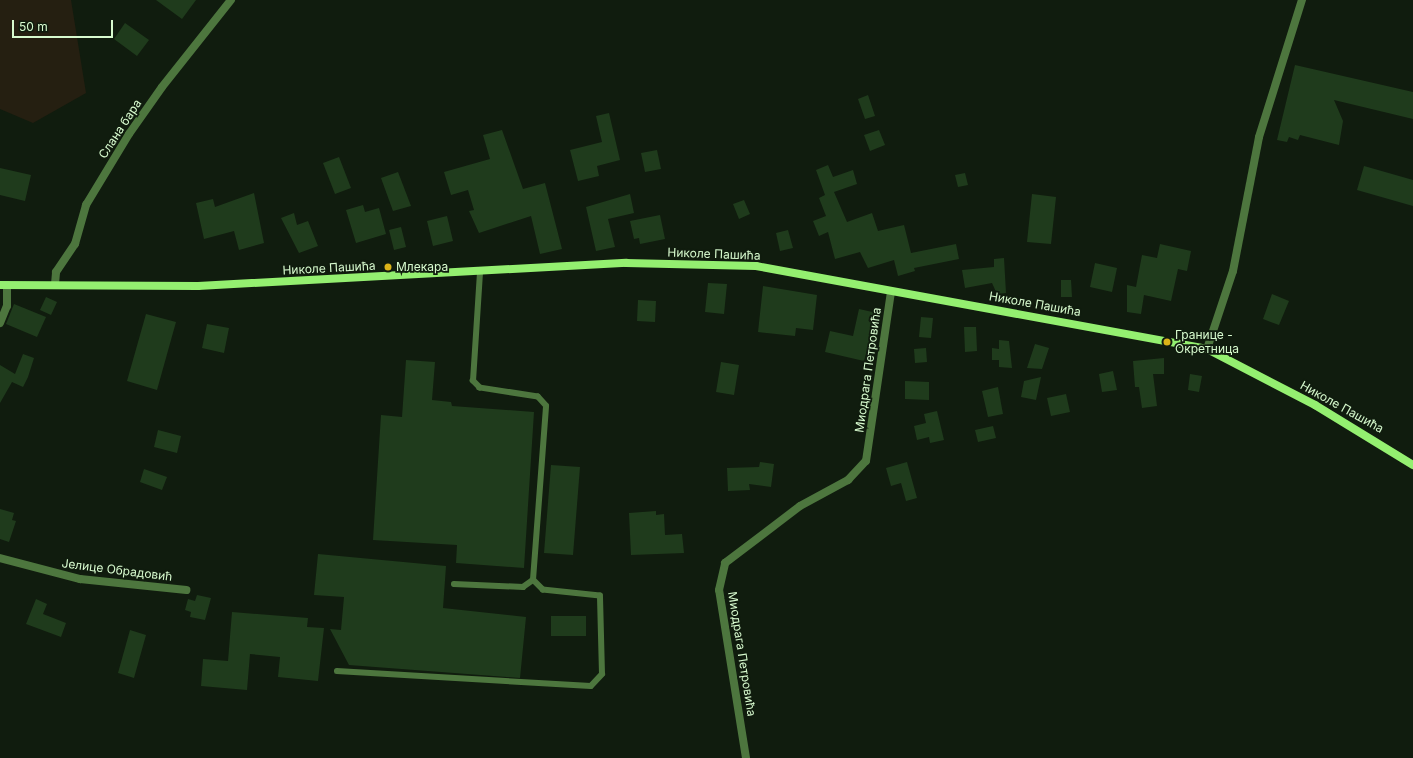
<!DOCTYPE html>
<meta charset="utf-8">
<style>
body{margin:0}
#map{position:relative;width:1413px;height:758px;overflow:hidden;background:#101c0e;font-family:Inter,sans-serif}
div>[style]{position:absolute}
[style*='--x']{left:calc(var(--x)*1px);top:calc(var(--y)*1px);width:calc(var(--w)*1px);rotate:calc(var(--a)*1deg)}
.green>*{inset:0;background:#251f11}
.building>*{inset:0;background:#1f3b1c}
.lane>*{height:5.5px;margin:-2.75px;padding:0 2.75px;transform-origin:2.75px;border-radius:2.75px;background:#4d763e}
.street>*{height:8px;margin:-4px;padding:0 4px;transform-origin:4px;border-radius:4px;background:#4d763e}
.secondary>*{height:8px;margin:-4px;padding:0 4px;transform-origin:4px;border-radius:4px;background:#94ef70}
.dots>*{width:11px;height:11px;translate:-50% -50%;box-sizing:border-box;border:2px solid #101c0e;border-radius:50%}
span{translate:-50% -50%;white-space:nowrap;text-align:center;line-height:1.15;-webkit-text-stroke:3.5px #101c0e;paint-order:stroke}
.street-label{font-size:12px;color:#d7face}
.poi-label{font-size:12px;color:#d7face}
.left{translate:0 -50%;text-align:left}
.scale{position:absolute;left:12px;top:20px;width:101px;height:18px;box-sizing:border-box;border:2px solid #d7face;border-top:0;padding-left:5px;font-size:12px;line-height:14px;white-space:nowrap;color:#d7face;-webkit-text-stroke:3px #101c0e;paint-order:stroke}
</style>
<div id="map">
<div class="green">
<i style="clip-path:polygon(0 0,71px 0,86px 93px,33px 123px,0 109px)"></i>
</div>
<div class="building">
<i style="clip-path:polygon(156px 0,196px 0,182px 19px)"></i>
<i style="clip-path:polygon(125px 23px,149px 40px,137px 56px,114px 39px)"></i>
<i style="clip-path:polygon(1295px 65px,1413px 92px,1413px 119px,1334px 100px,1343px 121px,1339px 145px,1300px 135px,1298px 140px,1289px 137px,1287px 142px,1277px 140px)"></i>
<i style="clip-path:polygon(868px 95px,875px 116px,865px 119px,858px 99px)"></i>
<i style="clip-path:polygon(609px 113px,620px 160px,597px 166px,599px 176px,578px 181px,570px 150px,602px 142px,596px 116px)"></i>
<i style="clip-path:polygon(502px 130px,523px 189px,545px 183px,562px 249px,540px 254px,531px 216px,479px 233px,469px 211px,474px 210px,468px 190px,451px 195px,444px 172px,490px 159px,483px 135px)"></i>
<i style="clip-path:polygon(879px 130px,885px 145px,870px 151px,864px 135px)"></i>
<i style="clip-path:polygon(657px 150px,661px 169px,645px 172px,641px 153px)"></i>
<i style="clip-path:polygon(339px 157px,351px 188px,335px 194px,323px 163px)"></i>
<i style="clip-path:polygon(828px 165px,833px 177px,853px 170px,857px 184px,834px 192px,847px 222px,872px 213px,878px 231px,904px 225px,911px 253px,956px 244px,959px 259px,914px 268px,915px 271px,898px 276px,894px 260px,868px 268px,860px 252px,835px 259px,828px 232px,819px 236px,813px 221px,826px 216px,819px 198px,825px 195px,816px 170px)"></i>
<i style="clip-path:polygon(1364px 166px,1413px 180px,1413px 206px,1357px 190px)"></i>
<i style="clip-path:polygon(0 168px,31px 175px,25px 201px,0 195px)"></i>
<i style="clip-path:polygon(398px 172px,411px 206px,393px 211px,381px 178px)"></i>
<i style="clip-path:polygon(965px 173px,968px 185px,958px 187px,955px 175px)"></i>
<i style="clip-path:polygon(254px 193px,264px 243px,239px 250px,234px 231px,204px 239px,196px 203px,213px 199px,215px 207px)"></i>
<i style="clip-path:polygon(630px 194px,634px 213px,608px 219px,615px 247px,596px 251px,586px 207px)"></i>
<i style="clip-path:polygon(1032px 194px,1056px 197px,1051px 244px,1027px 242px)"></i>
<i style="clip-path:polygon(744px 200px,750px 214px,739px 219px,733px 204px)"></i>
<i style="clip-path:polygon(363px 205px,365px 212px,379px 208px,386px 234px,356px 243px,346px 210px)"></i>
<i style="clip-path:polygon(294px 213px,297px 225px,308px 221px,318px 246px,299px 253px,281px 218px)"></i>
<i style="clip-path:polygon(660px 215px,665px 239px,640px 244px,639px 238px,634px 239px,630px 221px)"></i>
<i style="clip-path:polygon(447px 216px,453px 241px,433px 246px,427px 221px)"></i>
<i style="clip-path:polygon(401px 227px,406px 247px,394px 250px,389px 230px)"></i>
<i style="clip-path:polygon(788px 230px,793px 248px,780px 251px,776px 233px)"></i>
<i style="clip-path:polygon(1160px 244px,1191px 251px,1187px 271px,1178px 269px,1171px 301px,1144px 295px,1141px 314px,1127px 312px,1127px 285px,1136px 287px,1142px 255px,1157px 258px)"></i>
<i style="clip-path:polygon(1004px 258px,1006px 293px,997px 294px,992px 283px,965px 288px,962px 270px,994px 267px,994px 259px)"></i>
<i style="clip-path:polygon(1095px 263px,1117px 268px,1112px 292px,1090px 287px)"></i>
<i style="clip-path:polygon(1061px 280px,1071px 280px,1072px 297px,1061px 297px)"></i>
<i style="clip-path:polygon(708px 283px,727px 284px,724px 314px,705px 312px)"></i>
<i style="clip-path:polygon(763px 286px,817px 295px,813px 330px,796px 328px,795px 336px,758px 332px)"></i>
<i style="clip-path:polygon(1272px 294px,1289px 301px,1279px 325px,1263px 319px)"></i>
<i style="clip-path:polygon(46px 297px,57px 302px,51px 315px,40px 310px)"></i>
<i style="clip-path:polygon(638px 300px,656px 301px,655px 322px,637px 321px)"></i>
<i style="clip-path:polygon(14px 304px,46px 317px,37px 337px,6px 324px)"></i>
<i style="clip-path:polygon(859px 309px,877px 313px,864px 361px,825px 352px,830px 331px,853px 336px)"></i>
<i style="clip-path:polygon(146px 314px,176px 322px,157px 390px,127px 381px)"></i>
<i style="clip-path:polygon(921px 317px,933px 318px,931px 338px,919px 337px)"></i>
<i style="clip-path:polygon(207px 324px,229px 328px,224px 353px,202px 348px)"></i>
<i style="clip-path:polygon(964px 327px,976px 327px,977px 351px,965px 352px)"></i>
<i style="clip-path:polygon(999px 340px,1009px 341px,1012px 368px,999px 367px,999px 360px,992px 360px,992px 348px,999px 349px)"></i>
<i style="clip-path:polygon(1035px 344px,1049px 348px,1042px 369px,1027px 368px)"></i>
<i style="clip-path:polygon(926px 348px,927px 362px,915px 363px,914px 349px)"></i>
<i style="clip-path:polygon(23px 354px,34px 358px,28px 377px,23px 387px,12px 382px,0 403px,0 365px,15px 374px)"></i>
<i style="clip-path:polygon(1164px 358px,1164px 374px,1153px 374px,1157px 406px,1142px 408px,1139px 387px,1135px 387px,1133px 361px)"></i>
<i style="clip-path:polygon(406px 360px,435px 362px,432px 400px,451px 402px,452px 406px,534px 412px,524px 568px,456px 563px,457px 545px,373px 540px,381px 415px,402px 417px)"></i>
<i style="clip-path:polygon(721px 362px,739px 365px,734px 395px,716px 392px)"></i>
<i style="clip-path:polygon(1113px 371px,1117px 390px,1102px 392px,1099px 374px)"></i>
<i style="clip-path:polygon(1190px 374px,1202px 376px,1199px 392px,1188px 390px)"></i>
<i style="clip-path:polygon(1041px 377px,1036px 400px,1021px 397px,1024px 381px)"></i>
<i style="clip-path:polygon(905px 381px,929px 382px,929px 400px,905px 399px)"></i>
<i style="clip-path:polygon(998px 387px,1003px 414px,988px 417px,982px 391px)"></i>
<i style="clip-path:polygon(1066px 394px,1070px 412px,1051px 416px,1047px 398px)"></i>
<i style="clip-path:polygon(937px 411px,944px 440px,930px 443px,929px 437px,917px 440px,914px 426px,926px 423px,924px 414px)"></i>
<i style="clip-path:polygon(993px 426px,996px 438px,978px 442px,975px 430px)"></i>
<i style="clip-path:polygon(158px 430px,181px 436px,177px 453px,154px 447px)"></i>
<i style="clip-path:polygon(760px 462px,774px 464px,771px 487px,749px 484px,750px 490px,728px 491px,727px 468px,759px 467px)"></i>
<i style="clip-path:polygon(907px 462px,917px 498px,906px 501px,901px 483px,891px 486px,886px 468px)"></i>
<i style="clip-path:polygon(551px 465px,580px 467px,573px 555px,544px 553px)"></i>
<i style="clip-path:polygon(144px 469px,167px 477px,162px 490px,140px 482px)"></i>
<i style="clip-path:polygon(0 509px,14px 513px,12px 520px,16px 521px,9px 542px,0 539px)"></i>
<i style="clip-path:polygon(656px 511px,656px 515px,664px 514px,665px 535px,682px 534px,684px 553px,631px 555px,629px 513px)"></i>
<i style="clip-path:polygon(318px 554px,446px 566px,443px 608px,526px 617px,520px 678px,349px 665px,330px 629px,341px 630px,344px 597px,314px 595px)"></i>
<i style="clip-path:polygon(197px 595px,211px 598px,205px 620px,190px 617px,191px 612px,185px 610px,188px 599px,195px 601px)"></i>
<i style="clip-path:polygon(36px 599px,47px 604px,43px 614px,66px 623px,61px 637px,26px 624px)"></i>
<i style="clip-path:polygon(232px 612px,308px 618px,307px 627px,324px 628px,318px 681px,278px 677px,280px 657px,250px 654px,247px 690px,201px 686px,203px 659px,228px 661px)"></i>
<i style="clip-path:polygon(551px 616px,586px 616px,586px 636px,551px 636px)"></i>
<i style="clip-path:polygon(130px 630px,146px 635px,134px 678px,118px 673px)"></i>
</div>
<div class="lane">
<i style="--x:454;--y:584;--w:69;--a:2.5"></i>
<i style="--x:523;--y:587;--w:12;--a:-35"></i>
<i style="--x:533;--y:580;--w:174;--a:-85.7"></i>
<i style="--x:546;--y:406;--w:12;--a:-132"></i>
<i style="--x:538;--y:397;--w:59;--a:-171.2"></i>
<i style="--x:480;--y:388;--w:10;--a:-135"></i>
<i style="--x:473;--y:381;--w:108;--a:-86.3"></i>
<i style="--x:337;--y:671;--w:254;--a:3.4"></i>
<i style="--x:591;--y:686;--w:16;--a:-47"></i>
<i style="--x:602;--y:674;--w:78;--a:-91.5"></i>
<i style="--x:600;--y:596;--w:57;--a:-174"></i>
<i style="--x:543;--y:590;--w:14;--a:-135"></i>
</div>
<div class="street">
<i style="--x:55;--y:284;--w:12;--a:-85"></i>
<i style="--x:56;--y:272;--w:34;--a:-56"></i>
<i style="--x:75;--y:244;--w:41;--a:-74.2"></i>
<i style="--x:86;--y:205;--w:83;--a:-58.8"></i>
<i style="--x:129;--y:134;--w:57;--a:-54.9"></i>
<i style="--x:162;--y:87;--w:111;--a:-51.6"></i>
<i style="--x:0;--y:323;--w:18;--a:-68"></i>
<i style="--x:7;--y:306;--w:21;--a:-90"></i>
<i style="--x:1207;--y:349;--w:82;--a:-71.6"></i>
<i style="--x:1233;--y:271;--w:136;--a:-79"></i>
<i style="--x:1259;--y:137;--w:144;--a:-72.6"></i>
<i style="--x:0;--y:558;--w:83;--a:14.7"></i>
<i style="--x:80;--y:579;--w:107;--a:5.9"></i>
<i style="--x:746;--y:758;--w:170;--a:-99.1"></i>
<i style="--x:719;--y:590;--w:28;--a:-77"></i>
<i style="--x:725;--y:563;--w:94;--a:-37.2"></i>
<i style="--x:800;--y:506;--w:55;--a:-28.4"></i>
<i style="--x:848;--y:480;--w:26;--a:-47"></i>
<i style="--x:866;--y:461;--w:171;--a:-81.6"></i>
</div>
<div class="secondary">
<i style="--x:0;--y:285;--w:198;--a:0.3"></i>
<i style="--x:198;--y:286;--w:429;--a:-3.1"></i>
<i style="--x:626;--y:263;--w:130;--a:1.3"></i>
<i style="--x:756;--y:266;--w:459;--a:10.4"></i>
<i style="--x:1207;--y:349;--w:122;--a:27.4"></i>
<i style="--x:1315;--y:405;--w:115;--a:31.5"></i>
</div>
<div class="dots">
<i style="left:388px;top:267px;background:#dbb318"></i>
<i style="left:1167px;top:342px;background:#dbb318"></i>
</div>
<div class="street-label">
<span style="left:120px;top:129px;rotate:-57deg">Слана бара</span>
<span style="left:714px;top:254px;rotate:2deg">Николе Пашића</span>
<span style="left:329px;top:268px;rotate:-3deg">Николе Пашића</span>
<span style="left:1035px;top:304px;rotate:10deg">Николе Пашића</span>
<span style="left:868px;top:370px;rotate:-82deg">Миодрага Петровића</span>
<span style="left:1342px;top:407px;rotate:29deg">Николе Пашића</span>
<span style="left:117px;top:570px;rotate:7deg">Јелице Обрадовић</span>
<span style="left:742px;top:654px;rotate:81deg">Миодрага Петровића</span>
</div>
<div class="poi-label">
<span class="left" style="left:396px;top:267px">Млекара</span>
<span class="left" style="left:1175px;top:342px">Границе -<br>Окретница</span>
</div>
<div class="scale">50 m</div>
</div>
